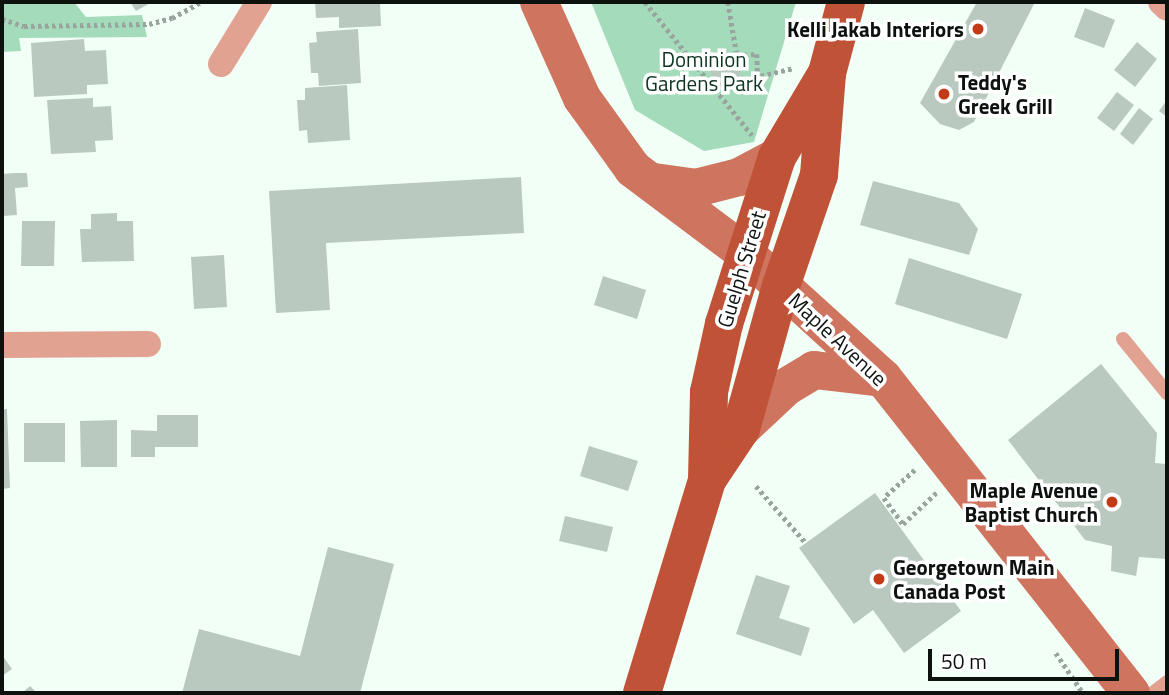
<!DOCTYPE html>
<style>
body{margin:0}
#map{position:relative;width:1169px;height:695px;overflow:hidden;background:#f2fff6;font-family:"Titillium Web",sans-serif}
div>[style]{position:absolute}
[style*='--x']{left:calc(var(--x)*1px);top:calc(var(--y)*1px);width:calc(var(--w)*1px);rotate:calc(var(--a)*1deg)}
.green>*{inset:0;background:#a4dbba}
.building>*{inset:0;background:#bac9bf}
.path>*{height:4.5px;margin-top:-2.25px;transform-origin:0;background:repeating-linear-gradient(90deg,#9aa49e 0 3.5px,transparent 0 7px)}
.service>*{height:14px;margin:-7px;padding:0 7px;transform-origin:7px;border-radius:7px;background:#e1a292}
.minor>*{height:26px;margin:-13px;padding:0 13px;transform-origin:13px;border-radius:13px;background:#e1a292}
.secondary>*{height:38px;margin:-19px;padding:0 19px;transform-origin:19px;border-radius:19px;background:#cf755f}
.primary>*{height:38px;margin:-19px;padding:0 19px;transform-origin:19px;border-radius:19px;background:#c05237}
.dots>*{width:19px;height:19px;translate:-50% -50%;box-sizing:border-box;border:4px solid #fff;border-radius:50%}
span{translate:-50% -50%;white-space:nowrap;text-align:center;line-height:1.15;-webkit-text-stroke:7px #fff;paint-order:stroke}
.poi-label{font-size:21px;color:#0d120f;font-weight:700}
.right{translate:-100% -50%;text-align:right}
.left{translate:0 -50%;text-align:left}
.park-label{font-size:21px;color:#0c3420}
.street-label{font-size:21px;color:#0d120f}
.frame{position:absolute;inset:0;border:4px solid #0d120f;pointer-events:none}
.scale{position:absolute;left:928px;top:649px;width:191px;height:32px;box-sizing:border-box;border:4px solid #0d120f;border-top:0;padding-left:9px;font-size:21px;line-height:24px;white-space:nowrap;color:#0d120f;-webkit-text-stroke:5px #fff;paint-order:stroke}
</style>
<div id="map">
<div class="green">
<i style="clip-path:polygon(2px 2px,74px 2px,86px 17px,142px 15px,147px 37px,19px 38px,21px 51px,2px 52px)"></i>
<i style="clip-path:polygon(591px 2px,796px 2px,754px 142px,704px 151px,635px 110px)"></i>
</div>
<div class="building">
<i style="clip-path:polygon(130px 2px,152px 2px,136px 11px)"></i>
<i style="clip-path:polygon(315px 2px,380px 2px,381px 26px,339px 28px,339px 17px,316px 18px)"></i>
<i style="clip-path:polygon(977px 2px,1035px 2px,974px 122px,959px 130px,940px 124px,920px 103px)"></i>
<i style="clip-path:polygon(1085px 8px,1115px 20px,1104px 48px,1074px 37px)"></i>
<i style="clip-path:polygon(358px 29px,361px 83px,319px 86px,318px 73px,311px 73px,309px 43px,317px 42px,316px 32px)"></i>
<i style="clip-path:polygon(84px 39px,85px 51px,106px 50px,108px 84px,87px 85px,87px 94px,34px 97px,31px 43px)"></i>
<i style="clip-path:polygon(1137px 42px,1157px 59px,1135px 87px,1114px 70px)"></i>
<i style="clip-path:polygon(739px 63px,742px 80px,713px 86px,710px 68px)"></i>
<i style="clip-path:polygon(347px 85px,350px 140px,308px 143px,307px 130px,299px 131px,297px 100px,305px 100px,305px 88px)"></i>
<i style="clip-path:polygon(1117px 92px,1134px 105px,1114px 131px,1097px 118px)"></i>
<i style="clip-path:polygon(93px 98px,93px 107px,111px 106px,113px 140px,95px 141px,96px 152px,51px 154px,47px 100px)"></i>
<i style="clip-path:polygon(1167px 100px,1167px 117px,1159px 111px)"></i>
<i style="clip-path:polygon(1139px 108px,1153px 119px,1133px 145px,1120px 134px)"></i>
<i style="clip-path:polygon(15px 173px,27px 173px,28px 187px,15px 188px,17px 215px,2px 216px,2px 174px)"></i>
<i style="clip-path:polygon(521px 177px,524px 233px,326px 243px,330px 310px,276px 313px,269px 191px)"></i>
<i style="clip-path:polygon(873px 181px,959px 203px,978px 229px,969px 255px,860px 225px)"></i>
<i style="clip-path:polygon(117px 213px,117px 221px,133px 221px,134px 261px,82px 262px,80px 229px,91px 229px,91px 214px)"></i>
<i style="clip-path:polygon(22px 221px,55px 221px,54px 266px,21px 266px)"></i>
<i style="clip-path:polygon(224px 255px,227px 307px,194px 309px,191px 257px)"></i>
<i style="clip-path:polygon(909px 258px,1022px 294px,1007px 339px,895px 304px)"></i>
<i style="clip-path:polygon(603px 276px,646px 290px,637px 319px,594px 305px)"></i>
<i style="clip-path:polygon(1101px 364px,1157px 433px,1155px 463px,1167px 464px,1167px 559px,1139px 557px,1136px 576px,1111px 571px,1112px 546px,1085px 540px,1008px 440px)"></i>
<i style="clip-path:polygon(2px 409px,7px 409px,10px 488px,2px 489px)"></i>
<i style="clip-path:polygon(157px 415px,198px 415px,198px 447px,155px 447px,155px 457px,131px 457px,131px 430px,157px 431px)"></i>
<i style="clip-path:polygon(117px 420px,117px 467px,81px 467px,80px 421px)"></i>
<i style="clip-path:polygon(24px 423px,65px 423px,65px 462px,24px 462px)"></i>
<i style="clip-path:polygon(589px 446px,638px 461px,628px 491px,580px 476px)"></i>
<i style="clip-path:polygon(875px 493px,961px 611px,904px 653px,873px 610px,854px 624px,799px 548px)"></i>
<i style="clip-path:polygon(565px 516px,613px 527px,607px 552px,559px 541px)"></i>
<i style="clip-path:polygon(328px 547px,394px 564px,360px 693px,182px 693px,199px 629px,300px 656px)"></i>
<i style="clip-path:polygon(756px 575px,790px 586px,779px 618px,810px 628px,801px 656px,736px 634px)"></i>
<i style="clip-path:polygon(2px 655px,12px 669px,2px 676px)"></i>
<i style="clip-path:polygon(30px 686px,37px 693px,22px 693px)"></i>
</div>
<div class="path">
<i style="--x:645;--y:2;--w:171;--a:51.2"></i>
<i style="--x:728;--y:2;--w:54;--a:80.4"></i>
<i style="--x:737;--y:55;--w:20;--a:-3"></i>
<i style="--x:757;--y:54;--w:25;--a:88"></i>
<i style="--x:2;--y:19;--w:23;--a:18"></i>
<i style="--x:24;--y:26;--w:125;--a:-0.9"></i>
<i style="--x:149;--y:24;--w:24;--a:-15"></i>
<i style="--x:172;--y:18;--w:33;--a:-29"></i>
<i style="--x:713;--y:87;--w:83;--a:-13.2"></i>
<i style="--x:915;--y:470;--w:42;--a:137.9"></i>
<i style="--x:884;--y:498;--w:32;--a:54"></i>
<i style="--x:903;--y:524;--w:47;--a:-43.3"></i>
<i style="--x:756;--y:486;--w:76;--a:48.7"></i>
<i style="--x:1056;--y:653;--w:48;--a:56"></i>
</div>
<div class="service">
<i style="--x:1123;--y:339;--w:70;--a:50.8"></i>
<i style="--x:1153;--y:693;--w:18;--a:-38"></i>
</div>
<div class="minor">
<i style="--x:1161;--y:2;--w:8;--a:45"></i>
<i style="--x:221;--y:64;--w:73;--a:-58.5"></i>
<i style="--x:2;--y:345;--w:146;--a:-0.4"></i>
</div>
<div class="secondary">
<i style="--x:539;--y:2;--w:105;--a:65.9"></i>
<i style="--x:582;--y:98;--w:87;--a:54.3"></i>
<i style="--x:633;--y:169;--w:140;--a:36.9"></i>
<i style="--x:745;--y:253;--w:186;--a:42.2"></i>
<i style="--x:883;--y:378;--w:401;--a:51.8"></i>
<i style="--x:654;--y:182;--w:42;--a:8.1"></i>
<i style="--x:696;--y:188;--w:44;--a:-14.3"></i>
<i style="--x:739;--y:177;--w:43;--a:-27.8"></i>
<i style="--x:741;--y:429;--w:62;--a:-43"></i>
<i style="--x:786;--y:387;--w:33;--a:-31"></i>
<i style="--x:814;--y:370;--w:69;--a:6.6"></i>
</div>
<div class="primary">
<i style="--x:707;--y:480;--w:61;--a:-56.3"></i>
<i style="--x:741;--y:429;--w:148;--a:-74.4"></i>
<i style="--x:781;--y:286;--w:117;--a:-71.1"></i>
<i style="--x:819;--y:175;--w:102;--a:-85.5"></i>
<i style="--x:827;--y:73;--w:73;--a:-75"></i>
<i style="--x:642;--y:693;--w:223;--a:-73"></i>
<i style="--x:707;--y:480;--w:88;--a:-88.7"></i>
<i style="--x:709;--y:392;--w:70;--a:-77.6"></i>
<i style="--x:724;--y:324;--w:175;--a:-72.4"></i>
<i style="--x:777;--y:157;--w:98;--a:-59.2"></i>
</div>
<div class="dots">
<i style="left:978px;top:29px;background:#c33a16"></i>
<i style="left:944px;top:94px;background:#c33a16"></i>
<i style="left:1112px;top:502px;background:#c33a16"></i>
<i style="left:879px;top:579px;background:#c33a16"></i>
</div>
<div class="poi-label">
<span class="right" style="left:964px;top:29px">Kelli Jakab Interiors</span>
<span class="left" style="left:958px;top:94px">Teddy's<br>Greek Grill</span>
<span class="right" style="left:1098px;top:502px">Maple Avenue<br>Baptist Church</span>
<span class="left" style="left:893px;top:579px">Georgetown Main<br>Canada Post</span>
</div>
<div class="park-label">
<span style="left:704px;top:71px">Dominion<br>Gardens Park</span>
</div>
<div class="street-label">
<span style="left:741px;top:269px;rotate:-73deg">Guelph Street</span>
<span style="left:838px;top:339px;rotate:43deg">Maple Avenue</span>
</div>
<div class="frame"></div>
<div class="scale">50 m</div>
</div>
